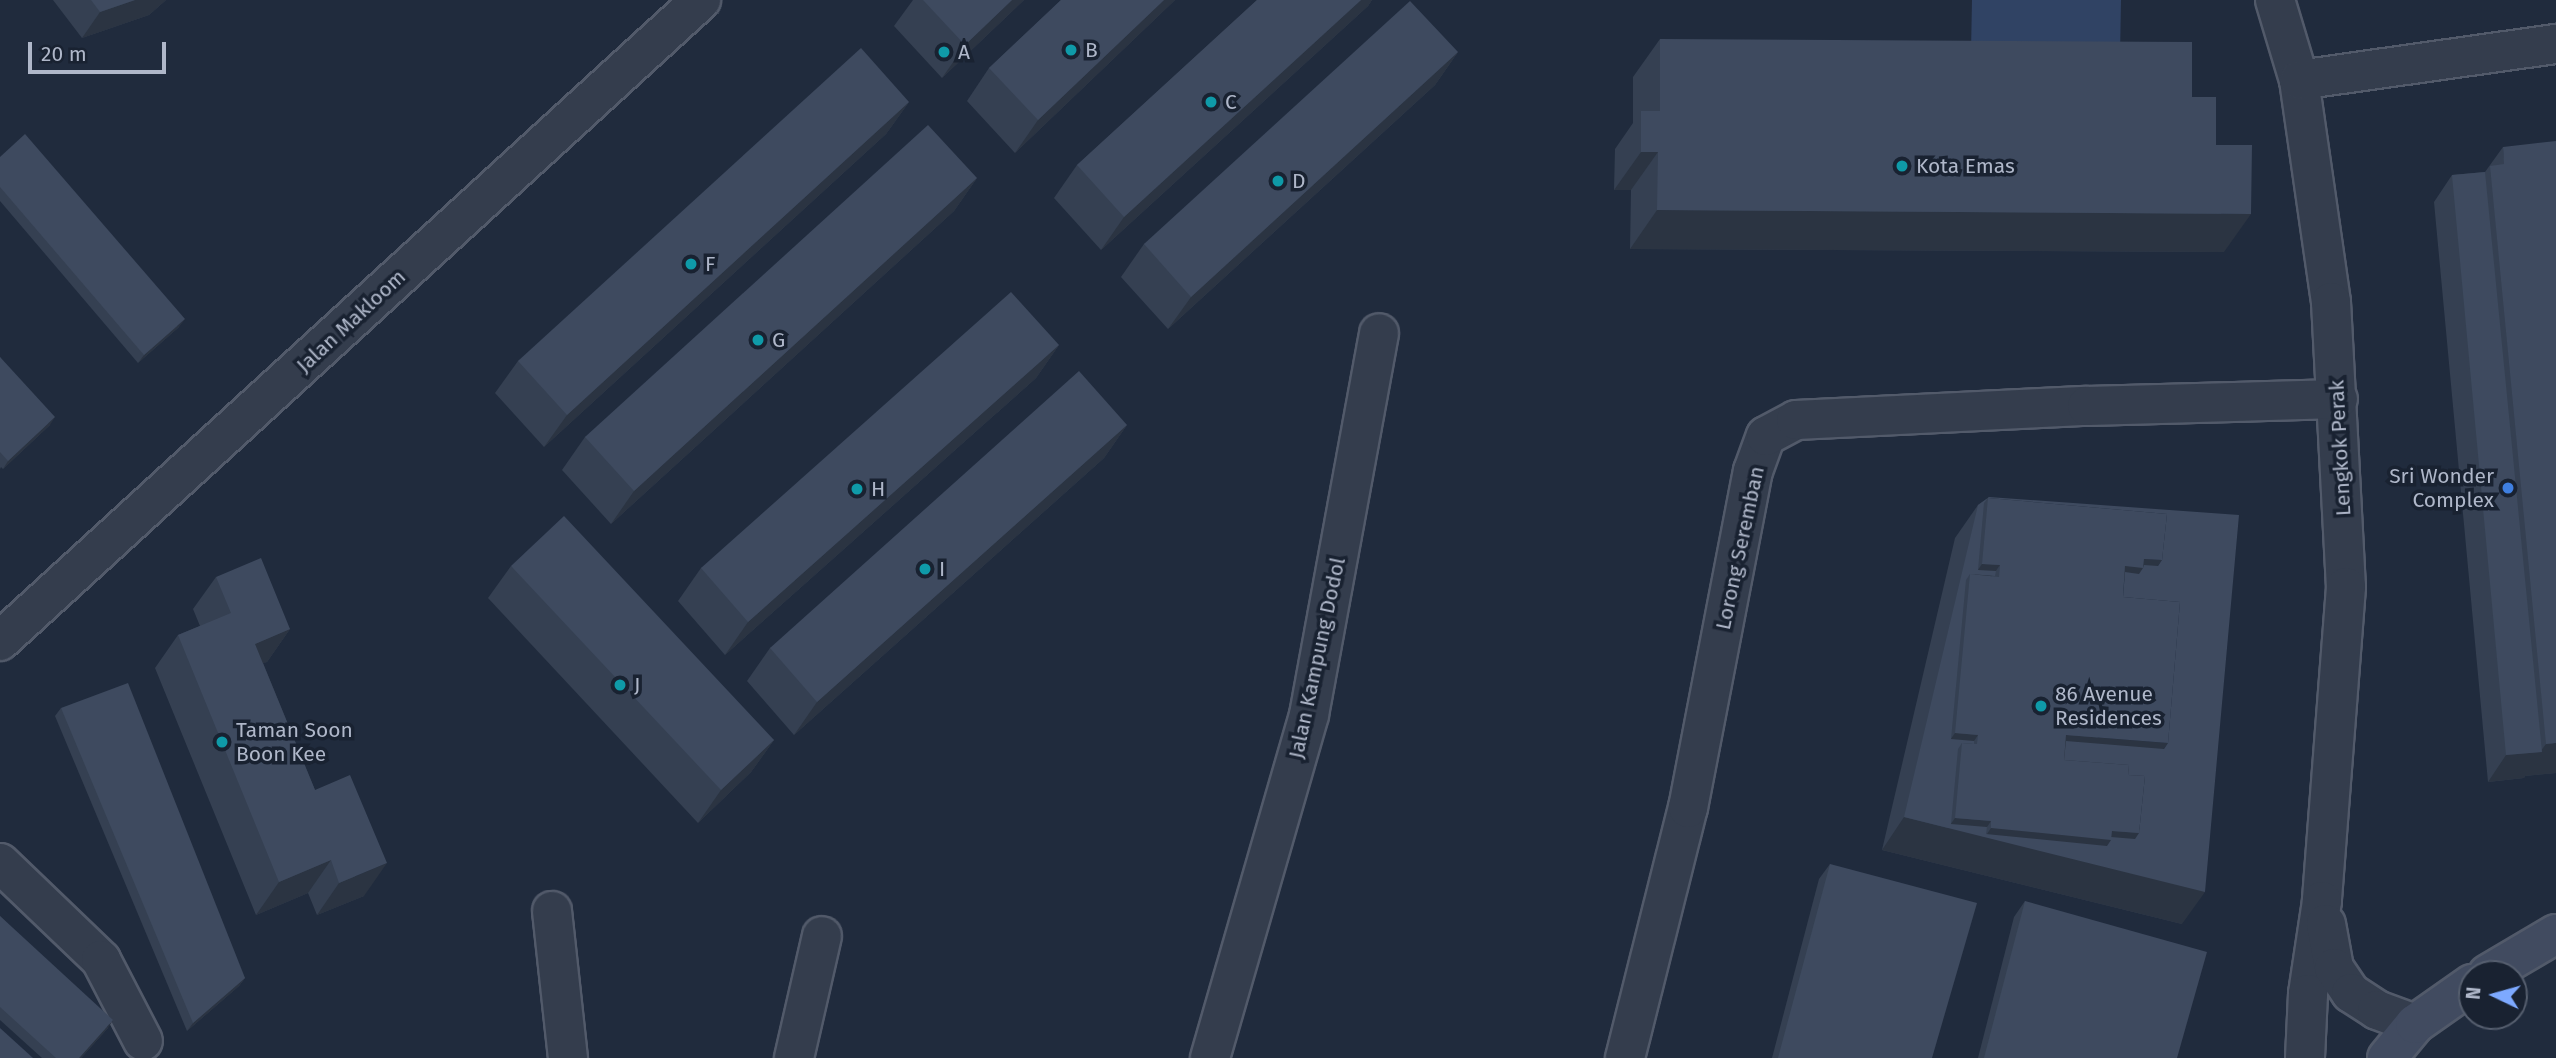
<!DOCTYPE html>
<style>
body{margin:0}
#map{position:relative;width:2556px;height:1058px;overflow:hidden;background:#202b3d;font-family:"Fira Sans",sans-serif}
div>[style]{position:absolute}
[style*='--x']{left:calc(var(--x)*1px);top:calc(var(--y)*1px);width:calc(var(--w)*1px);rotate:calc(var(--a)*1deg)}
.water>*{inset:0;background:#304364}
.roads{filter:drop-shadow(2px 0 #525a6a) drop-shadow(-2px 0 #525a6a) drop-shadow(0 2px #525a6a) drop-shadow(0 -2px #525a6a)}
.street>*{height:38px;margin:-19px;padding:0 19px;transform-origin:19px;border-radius:19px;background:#343d4d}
.secondary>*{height:38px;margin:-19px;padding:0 19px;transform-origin:19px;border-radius:19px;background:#414b60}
.wall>*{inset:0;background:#354052}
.shaded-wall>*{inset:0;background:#2b3442}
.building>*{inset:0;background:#3e4a5f}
.dots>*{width:19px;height:19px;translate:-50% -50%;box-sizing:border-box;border:4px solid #192231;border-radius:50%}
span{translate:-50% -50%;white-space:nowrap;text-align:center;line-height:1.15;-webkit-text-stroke:7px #192231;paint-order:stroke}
.poi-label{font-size:21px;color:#afb7c9}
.left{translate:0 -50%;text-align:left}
.right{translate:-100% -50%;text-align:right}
.street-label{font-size:21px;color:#afb7c9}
.north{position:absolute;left:2458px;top:960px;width:70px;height:70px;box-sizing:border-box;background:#192231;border:2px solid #555e6e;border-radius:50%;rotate:275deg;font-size:19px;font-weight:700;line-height:28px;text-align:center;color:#afb7c9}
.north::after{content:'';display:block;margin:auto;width:24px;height:32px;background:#7da9ff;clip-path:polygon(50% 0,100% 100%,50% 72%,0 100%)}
.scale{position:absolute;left:28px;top:42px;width:138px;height:32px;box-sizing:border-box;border:4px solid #afb7c9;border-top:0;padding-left:9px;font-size:21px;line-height:24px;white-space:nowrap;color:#afb7c9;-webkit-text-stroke:5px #192231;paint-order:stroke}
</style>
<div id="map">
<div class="water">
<i style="clip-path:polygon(1972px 0,2121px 0,2120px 56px,1971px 52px)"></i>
</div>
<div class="roads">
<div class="street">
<i style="--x:2275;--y:0;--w:84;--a:73.3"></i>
<i style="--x:2299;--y:80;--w:224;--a:81.8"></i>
<i style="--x:2331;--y:302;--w:285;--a:87"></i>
<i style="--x:2346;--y:587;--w:315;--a:94.4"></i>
<i style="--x:2322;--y:901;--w:94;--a:98.6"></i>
<i style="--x:2308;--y:994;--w:64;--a:92.7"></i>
<i style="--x:2299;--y:80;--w:260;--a:-8"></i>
<i style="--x:0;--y:641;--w:950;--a:-42.44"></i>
<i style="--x:0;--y:863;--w:140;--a:43.8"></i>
<i style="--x:101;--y:960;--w:91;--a:62.6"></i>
<i style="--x:552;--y:911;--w:148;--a:83.8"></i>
<i style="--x:2326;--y:924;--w:45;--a:79.7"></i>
<i style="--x:2334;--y:968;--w:30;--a:56"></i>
<i style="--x:2351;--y:993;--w:31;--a:33"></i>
<i style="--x:2377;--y:1010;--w:40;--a:20.2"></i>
<i style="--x:794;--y:1058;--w:125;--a:-77.1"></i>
<i style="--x:1210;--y:1058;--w:357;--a:-73.9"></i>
<i style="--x:1309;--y:715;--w:388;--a:-79.6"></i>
<i style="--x:1625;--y:1058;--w:258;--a:-75.9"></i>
<i style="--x:1688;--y:808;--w:343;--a:-79.1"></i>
<i style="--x:1753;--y:471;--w:37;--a:-70"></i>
<i style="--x:1766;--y:436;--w:34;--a:-28"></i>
<i style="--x:1796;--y:420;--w:291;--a:-2.8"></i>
<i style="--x:2087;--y:406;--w:251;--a:-1.6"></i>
</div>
<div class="secondary">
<i style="--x:2488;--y:974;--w:79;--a:-30.5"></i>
<i style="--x:2387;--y:1058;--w:44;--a:-50.5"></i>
<i style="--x:2415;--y:1024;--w:70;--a:-35.1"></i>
</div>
</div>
<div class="wall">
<i style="clip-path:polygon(53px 0,166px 0,149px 15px,82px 38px)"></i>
<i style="clip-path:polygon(913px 0,1024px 0,942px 78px,894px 26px)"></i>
<i style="clip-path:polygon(1061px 0,1175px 0,1015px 153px,967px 101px,989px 68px)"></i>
<i style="clip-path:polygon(1257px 0,1372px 0,1368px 6px,1101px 250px,1054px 198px,1077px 165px)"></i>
<i style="clip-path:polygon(1660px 39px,2192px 97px,2216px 145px,2224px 252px,1630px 249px,1631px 190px,1614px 190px,1615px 149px,1633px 123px,1633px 77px)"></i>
<i style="clip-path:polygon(1458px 52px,1435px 85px,1168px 329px,1121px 277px,1144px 244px)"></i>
<i style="clip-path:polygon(909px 102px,886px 134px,544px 447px,495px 393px,518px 361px)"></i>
<i style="clip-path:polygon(2503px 147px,2556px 773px,2525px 776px,2524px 778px,2488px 782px,2434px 202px,2452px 175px,2485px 172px)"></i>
<i style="clip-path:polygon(0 157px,179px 327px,138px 363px,0 201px)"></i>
<i style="clip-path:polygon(977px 178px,954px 211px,611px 524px,562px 470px,585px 437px)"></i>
<i style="clip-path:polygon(1059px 345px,1036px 378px,725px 655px,678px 601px,701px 568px)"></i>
<i style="clip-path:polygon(0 357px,50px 425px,3px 469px,1px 467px,0 469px)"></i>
<i style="clip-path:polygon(1127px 425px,1104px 458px,794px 735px,747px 681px,770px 648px)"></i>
<i style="clip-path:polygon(1989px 497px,2182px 924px,1882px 850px,1955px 538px,1978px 505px)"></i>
<i style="clip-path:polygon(511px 566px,774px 740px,751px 772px,698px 823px,488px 598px)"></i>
<i style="clip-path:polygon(216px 577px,290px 629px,267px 662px,263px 663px,315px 790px,364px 896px,317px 915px,308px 893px,256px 915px,155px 668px,178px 635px,200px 626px,193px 609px)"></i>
<i style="clip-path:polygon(61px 708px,245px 978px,239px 986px,187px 1031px,55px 716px)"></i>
<i style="clip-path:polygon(1830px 864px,1932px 1058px,1772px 1058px,1819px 879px)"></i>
<i style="clip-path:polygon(2025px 901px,2177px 1058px,1978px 1058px,2014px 917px)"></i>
<i style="clip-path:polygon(0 916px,108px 1028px,81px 1058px,42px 1058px,0 1020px)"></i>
</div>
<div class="shaded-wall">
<i style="clip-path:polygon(135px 0,166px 0,149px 15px,82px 38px,100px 12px)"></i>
<i style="clip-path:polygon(1012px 0,1024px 0,942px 78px,965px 45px)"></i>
<i style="clip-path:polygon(1164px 0,1175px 0,1015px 153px,1038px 120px)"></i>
<i style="clip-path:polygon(1361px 0,1372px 0,1368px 6px,1101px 250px,1124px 217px)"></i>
<i style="clip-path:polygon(1458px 52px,1435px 85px,1168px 329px,1191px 297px)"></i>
<i style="clip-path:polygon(909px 102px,886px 134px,544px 447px,567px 415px)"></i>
<i style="clip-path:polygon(1641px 152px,1658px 152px,1631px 190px,1614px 190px)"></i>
<i style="clip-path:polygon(977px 178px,954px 211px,611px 524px,634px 491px)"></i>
<i style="clip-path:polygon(1657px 210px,2251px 214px,2224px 252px,1630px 249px)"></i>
<i style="clip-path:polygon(185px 319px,179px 327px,138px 363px,144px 355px)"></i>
<i style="clip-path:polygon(1059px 345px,1036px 378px,725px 655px,748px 622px)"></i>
<i style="clip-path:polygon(55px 417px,50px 425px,3px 469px,8px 461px)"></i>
<i style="clip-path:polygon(1127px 425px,1104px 458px,794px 735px,817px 702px)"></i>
<i style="clip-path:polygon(2144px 559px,2162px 560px,2135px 599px,2121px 572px,2125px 566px)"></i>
<i style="clip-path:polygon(1982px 564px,2000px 565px,1988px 582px,1971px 580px)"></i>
<i style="clip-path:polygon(290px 629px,267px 662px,232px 676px,255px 644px)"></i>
<i style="clip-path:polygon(1955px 733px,1978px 735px,1968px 750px,1962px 743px,1928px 772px)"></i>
<i style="clip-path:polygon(2066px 735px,2168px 743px,2118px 815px,2037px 798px)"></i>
<i style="clip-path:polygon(774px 740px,751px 772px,698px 823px,721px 790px)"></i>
<i style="clip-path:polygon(2556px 743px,2556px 773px,2525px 776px,2524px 778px,2488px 782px,2506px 755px,2540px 752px,2546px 744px)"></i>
<i style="clip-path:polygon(1904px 817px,1948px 828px,1955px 818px,1991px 821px,1981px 836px,1985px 837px,1991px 828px,2112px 831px,2139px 833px,2205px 892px,2182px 924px,1882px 850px)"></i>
<i style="clip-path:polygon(331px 860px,308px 893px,256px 915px,279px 882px)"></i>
<i style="clip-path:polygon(387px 863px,364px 896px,317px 915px,339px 883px)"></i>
<i style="clip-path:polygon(245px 978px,239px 986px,187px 1031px,193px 1023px)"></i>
<i style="clip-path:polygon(113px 1020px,108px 1028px,81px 1058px,79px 1058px)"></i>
</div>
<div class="building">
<i style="clip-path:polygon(91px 0,135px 0,100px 12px)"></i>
<i style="clip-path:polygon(923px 0,1012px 0,965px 45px)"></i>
<i style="clip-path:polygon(1061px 0,1164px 0,1038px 120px,989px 68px)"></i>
<i style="clip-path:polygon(1257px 0,1361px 0,1124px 217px,1077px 165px)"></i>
<i style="clip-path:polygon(1410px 1px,1458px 52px,1191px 297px,1144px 244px)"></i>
<i style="clip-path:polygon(1660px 39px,2192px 42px,2192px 97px,2216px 97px,2216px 145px,2252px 145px,2251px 214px,1657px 210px,1658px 152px,1641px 152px,1641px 111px,1660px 111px)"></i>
<i style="clip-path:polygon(861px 48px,909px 102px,567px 415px,518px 361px)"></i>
<i style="clip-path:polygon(928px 125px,977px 178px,634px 491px,585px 437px)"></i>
<i style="clip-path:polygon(25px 134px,185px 319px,144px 355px,0 187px,0 157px)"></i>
<i style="clip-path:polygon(2556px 141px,2556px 743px,2546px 744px,2490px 166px,2504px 164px,2503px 147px)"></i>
<i style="clip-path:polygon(2485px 172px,2542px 752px,2506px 755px,2452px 175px)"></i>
<i style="clip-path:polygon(1011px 292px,1059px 345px,748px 622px,701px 568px)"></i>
<i style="clip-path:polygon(0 357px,55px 417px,8px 461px,0 452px)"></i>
<i style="clip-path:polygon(1079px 371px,1127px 425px,817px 702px,770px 648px)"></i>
<i style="clip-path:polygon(1989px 497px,2239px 515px,2205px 892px,1904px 817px,1978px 505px,1988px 498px,1984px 503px,1978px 570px,1996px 571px,1995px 576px,1970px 574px,1966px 580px,1951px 739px,1974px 741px,1974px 744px,1962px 743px,1958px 749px,1951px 824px,1987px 827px,1986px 834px,2107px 846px,2111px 840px,2111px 837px,2135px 839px,2139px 833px,2145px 776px,2128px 775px,2129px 765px,2064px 760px,2066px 741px,2164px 749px,2168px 743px,2180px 602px,2123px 597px,2125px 572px,2139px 574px,2143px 568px,2144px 565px,2158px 566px,2162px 560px,2167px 514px,1988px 498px)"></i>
<i style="clip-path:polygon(1988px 498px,2167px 514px,2162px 560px,2144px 559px,2143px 568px,2125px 566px,2123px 597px,2180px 602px,2168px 743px,2066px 735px,2064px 760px,2129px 765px,2128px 775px,2145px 776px,2139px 833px,2112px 831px,2111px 840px,1991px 828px,1991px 821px,1955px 818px,1962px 743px,1977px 744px,1978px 735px,1955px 733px,1970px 574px,1999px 577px,2000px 565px,1982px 564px)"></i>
<i style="clip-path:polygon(564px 516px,774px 740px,721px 790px,511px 566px)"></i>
<i style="clip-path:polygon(261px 558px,290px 629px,255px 644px,315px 790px,350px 775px,387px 863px,339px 883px,331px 860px,279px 882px,178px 635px,231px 613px,216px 577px)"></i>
<i style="clip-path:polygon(128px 683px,245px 978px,193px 1023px,61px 708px)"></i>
<i style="clip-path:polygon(1830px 864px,1977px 903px,1932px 1058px,1778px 1058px)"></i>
<i style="clip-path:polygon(2025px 901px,2207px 952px,2177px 1058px,1984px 1058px)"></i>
<i style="clip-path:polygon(0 916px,113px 1020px,79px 1058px,56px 1058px,0 1007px)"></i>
<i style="clip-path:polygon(0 1028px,33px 1058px,0 1058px)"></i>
</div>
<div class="dots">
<i style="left:1071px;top:50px;background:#0f9aa8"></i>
<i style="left:944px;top:52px;background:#0f9aa8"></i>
<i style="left:1211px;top:102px;background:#0f9aa8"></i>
<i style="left:1902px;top:166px;background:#0f9aa8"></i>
<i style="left:1278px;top:181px;background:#0f9aa8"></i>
<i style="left:691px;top:264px;background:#0f9aa8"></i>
<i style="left:758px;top:340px;background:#0f9aa8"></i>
<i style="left:2508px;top:488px;background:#3f7fe0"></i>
<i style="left:857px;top:489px;background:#0f9aa8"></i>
<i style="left:925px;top:569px;background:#0f9aa8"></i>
<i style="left:620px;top:685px;background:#0f9aa8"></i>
<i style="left:2041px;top:706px;background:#0f9aa8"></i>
<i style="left:222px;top:742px;background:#0f9aa8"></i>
</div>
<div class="poi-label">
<span class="left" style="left:1085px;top:50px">B</span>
<span class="left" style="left:958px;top:52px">A</span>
<span class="left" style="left:1225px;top:102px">C</span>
<span class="left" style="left:1916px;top:166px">Kota Emas</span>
<span class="left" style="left:1292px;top:181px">D</span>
<span class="left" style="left:705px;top:264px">F</span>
<span class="left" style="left:772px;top:340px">G</span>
<span class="right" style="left:2494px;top:488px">Sri Wonder<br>Complex</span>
<span class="left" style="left:871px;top:489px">H</span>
<span class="left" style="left:939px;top:569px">I</span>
<span class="left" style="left:634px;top:685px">J</span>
<span class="left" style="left:2055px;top:706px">86 Avenue<br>Residences</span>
<span class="left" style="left:236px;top:742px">Taman Soon<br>Boon Kee</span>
</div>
<div class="street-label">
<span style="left:351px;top:321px;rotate:-43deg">Jalan Makloom</span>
<span style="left:2340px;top:448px;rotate:-93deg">Lengkok Perak</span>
<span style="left:1740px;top:548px;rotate:-78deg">Lorong Seremban</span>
<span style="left:1317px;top:658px;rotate:-78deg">Jalan Kampung Dodol</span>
</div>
<div class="north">N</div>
<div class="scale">20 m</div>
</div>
